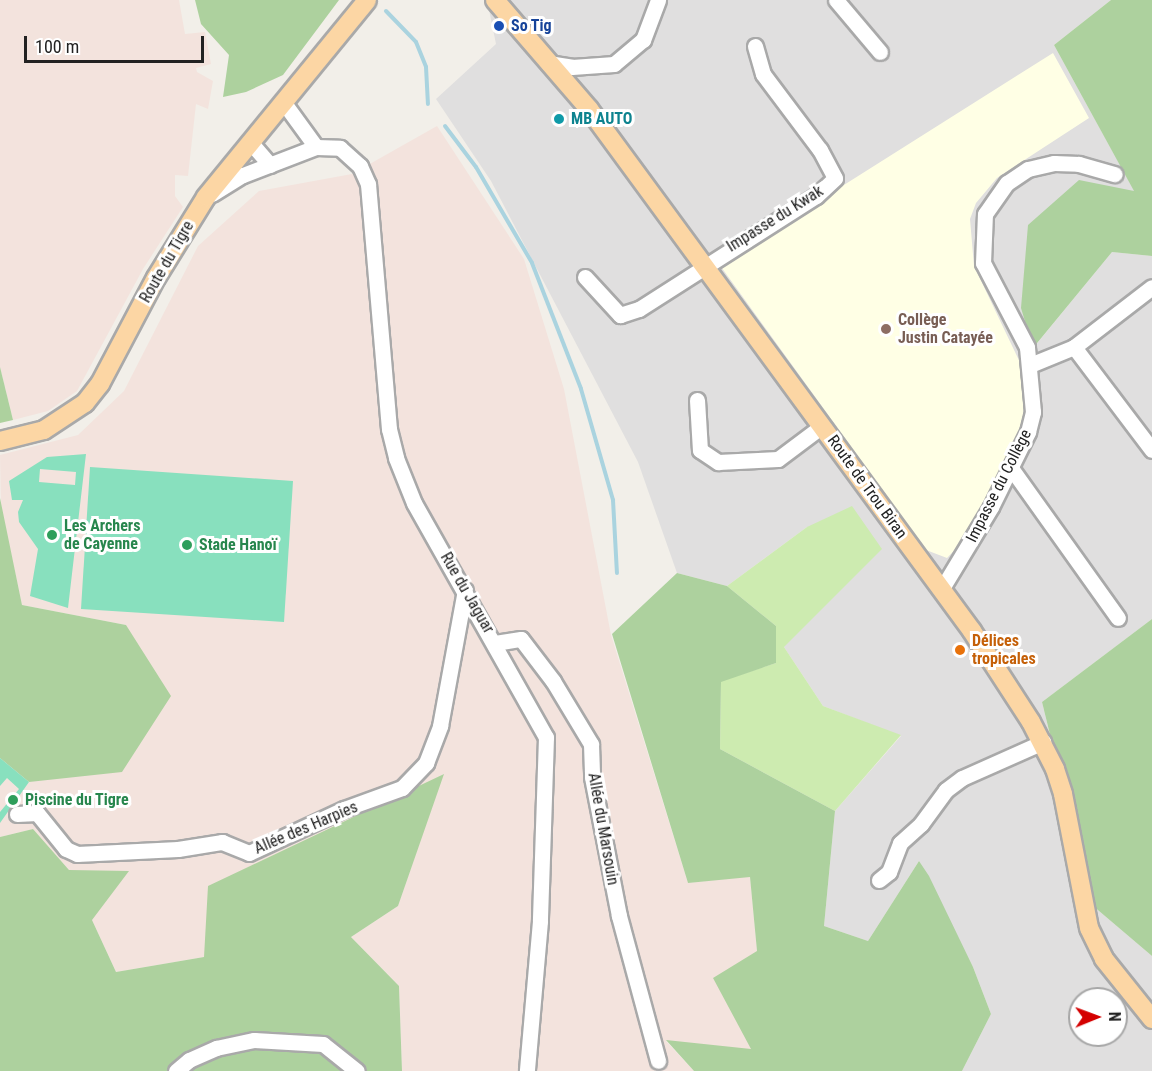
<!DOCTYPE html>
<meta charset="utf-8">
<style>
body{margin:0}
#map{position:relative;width:1152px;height:1071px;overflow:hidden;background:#f2efe9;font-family:"Roboto Condensed",sans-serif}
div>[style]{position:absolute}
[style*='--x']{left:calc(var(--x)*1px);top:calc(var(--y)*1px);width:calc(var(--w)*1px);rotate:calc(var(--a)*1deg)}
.residential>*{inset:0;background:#e0dfdf}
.education>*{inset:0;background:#ffffe5}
.military>*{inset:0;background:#f3e3dd}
.grass>*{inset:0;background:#cdebb0}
.forest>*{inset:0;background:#add19e}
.pitch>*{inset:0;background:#88e0be}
.stream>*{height:4px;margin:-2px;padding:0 2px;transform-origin:2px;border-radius:2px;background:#aad3df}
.roads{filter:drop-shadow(2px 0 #a9a9a9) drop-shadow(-2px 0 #a9a9a9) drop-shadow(0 2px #a9a9a9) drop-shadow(0 -2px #a9a9a9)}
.minor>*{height:15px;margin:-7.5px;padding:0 7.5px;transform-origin:7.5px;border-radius:7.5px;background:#fff}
.major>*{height:18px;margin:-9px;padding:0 9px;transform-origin:9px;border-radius:9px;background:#fcd6a4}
.dots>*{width:16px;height:16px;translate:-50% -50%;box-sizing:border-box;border:3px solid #fff;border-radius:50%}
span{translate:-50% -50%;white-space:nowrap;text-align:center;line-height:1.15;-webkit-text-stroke:6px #fff;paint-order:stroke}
.transit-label{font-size:16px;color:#164399;font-weight:700}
.left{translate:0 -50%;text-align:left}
.culture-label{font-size:16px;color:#0d838f;font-weight:700}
.street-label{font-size:16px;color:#222}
.education-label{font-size:16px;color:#785e54;font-weight:700}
.leisure-label{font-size:16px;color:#27864d;font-weight:700}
.food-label{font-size:16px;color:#c56008;font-weight:700}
.north{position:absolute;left:1068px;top:987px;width:60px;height:60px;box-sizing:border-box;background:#fff;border:2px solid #a7a7a7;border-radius:50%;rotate:89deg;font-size:16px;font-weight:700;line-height:24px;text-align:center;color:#222}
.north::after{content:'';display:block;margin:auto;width:21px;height:27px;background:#d40000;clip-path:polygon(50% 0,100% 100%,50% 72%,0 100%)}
.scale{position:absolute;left:24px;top:36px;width:180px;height:27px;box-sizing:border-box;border:3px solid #222;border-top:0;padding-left:8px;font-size:18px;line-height:21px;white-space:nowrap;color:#222;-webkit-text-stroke:4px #fff;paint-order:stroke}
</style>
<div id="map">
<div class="residential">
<i style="clip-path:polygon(evenodd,487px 0,1111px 0,1054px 45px,1135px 192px,1034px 347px,1112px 252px,1152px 256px,1152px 619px,1042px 702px,1092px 905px,1152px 956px,1152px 1071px,962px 1071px,991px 1014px,973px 967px,919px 861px,868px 941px,824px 926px,835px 811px,901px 736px,823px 706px,784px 647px,807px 527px,727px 586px,677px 573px,638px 462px,491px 181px,436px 99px,496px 44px,487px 0,1080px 999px,1116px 999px,1116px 1035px,1080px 1035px,1080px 999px)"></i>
</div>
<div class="education">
<i style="clip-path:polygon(1053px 53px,1089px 118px,997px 178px,976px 203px,970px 219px,974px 266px,1026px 375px,1024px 428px,967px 537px,947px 558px,926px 550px,719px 264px)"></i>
</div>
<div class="military">
<i style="clip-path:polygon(0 0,179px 0,185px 34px,205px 32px,211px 64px,196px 68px,197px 72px,213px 81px,208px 109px,196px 104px,188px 176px,175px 175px,175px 196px,183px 207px,143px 269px,77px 391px,48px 411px,13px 420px,0 367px)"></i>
<i style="clip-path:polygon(437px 126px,524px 259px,564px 389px,611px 635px,688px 883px,750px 876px,757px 951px,752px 1050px,666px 1041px,694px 1071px,402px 1071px,399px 986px,351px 937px,398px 906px,443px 774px,204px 957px,116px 972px,69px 870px,33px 829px,0 837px,0 758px,29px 782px,126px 625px,22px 605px,1px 507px,0 455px,78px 435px,124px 391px,198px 246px,259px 191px,352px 174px)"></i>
</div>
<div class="grass">
<i style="clip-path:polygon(852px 506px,882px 549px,784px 647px,823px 706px,901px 735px,835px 811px,720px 749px,721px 681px,776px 663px,776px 626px,727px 586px,807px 527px)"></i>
</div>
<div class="forest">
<i style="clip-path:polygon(195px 0,339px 0,283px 75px,246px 92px,223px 97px,229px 55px,201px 24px)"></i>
<i style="clip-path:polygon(1111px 0,1152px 0,1152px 256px,1112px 252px,1033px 348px,1021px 308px,1028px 225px,1079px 180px,1134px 191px,1054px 45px)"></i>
<i style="clip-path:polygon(0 367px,13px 420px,0 423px)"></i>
<i style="clip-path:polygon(0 498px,22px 605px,126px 625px,171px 696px,122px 772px,29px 782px,0 758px)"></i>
<i style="clip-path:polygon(677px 573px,727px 586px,776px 626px,776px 663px,721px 682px,720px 749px,835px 811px,824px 926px,868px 941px,919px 861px,929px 876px,973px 967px,991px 1014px,962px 1071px,694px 1071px,666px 1040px,751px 1049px,713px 978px,757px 951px,750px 877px,688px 883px,612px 634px)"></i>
<i style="clip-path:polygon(1152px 619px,1152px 956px,1092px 905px,1042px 702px)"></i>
<i style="clip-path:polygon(444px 774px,398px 906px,351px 937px,399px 986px,402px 1071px,0 1071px,0 837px,33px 829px,69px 870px,129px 871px,92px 920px,116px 972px,204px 957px,208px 886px)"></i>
</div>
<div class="pitch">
<i style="clip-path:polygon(evenodd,86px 454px,68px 608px,30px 596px,38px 549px,19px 522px,18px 512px,23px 500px,12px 500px,9px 481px,47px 457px,86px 454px,40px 469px,76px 472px,75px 485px,39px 482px,40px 469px)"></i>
<i style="clip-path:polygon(90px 467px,293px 481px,284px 622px,81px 609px)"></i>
<i style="clip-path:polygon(0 758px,29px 782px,0 823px,0 812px,19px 789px,7px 778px,0 786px)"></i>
</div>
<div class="stream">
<i style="--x:386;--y:11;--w:43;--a:45.9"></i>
<i style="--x:416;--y:42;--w:27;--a:68"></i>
<i style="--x:426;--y:67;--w:37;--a:87"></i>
<i style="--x:445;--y:126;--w:51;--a:52.9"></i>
<i style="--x:476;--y:167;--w:111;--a:59.7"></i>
<i style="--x:532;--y:263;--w:135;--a:68.7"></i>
<i style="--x:581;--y:389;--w:116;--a:73.9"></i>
<i style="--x:613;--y:500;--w:73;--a:86.9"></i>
</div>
<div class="roads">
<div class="minor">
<i style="--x:836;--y:0;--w:68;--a:49.8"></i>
<i style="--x:548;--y:63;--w:24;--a:9"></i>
<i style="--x:572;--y:67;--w:42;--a:-4.1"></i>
<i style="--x:614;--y:64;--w:38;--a:-40"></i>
<i style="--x:643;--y:40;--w:43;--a:-69.4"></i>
<i style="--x:284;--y:103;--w:54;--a:54"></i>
<i style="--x:251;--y:143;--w:29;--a:49"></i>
<i style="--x:212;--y:194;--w:36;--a:-32"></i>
<i style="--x:243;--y:175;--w:78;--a:-21"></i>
<i style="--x:316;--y:147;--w:24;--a:2"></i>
<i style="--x:340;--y:148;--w:27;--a:42"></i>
<i style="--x:360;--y:166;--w:20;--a:66"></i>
<i style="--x:368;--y:184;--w:246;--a:85.1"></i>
<i style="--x:389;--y:429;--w:30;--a:76"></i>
<i style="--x:396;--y:458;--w:48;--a:68.2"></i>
<i style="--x:414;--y:503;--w:269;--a:60.6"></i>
<i style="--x:546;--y:737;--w:184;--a:91.9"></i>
<i style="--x:540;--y:921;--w:151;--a:95"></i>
<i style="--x:585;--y:277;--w:52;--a:47.4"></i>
<i style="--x:620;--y:315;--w:20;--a:-18"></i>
<i style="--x:639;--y:309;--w:210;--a:-32.6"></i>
<i style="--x:816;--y:196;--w:26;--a:-43"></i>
<i style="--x:835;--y:178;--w:32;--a:-118"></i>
<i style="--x:820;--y:150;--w:95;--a:-126.9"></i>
<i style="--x:763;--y:74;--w:29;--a:-106"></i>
<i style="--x:1074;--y:347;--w:129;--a:52.9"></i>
<i style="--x:1030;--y:365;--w:48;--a:-22.2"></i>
<i style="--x:1074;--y:347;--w:98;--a:-37.6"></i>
<i style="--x:697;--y:400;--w:50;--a:86.6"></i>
<i style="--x:700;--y:450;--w:22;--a:34"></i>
<i style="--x:718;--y:462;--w:60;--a:-2.9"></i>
<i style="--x:778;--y:459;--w:55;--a:-36.9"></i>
<i style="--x:1011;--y:468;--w:184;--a:54.5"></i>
<i style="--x:941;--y:590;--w:97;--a:-58.9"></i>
<i style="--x:991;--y:507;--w:84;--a:-63.7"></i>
<i style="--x:1028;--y:432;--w:21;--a:-76"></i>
<i style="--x:1033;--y:412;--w:65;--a:-95.3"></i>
<i style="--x:1027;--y:347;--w:95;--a:-117.6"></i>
<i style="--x:983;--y:263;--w:49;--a:-87.7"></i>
<i style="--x:985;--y:214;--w:38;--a:-55"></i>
<i style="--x:1007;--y:183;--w:25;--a:-34"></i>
<i style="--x:1028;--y:169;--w:27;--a:-13"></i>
<i style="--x:1054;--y:163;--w:25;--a:2"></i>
<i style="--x:1079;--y:164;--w:37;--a:16"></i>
<i style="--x:495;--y:643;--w:26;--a:-9"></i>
<i style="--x:521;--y:639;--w:53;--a:52.7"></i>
<i style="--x:553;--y:681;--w:74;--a:58.9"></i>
<i style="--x:591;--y:744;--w:33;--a:88"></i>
<i style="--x:592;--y:777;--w:142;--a:79"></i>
<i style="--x:619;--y:916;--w:150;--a:74.9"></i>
<i style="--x:17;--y:814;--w:20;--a:-3"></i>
<i style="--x:37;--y:813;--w:46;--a:51.1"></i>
<i style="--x:66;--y:849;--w:12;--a:24"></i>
<i style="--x:77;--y:854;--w:101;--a:-2.8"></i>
<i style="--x:178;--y:849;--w:45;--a:-9"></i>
<i style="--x:222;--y:842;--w:29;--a:22"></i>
<i style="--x:249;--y:853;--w:105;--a:-24.9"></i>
<i style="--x:344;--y:809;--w:62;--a:-19.9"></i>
<i style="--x:402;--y:788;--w:35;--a:-46"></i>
<i style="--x:426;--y:763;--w:40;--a:-69"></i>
<i style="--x:440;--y:726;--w:138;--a:-79.6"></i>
<i style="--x:879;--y:880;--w:13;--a:-39"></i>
<i style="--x:889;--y:872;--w:31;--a:-69"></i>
<i style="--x:900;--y:843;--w:28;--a:-42"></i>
<i style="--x:921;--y:824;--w:42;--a:-53.7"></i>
<i style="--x:946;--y:790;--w:20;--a:-37"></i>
<i style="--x:962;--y:778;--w:89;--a:-24"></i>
<i style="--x:176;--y:1071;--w:17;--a:-40"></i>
<i style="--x:189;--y:1060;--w:30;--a:-24"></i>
<i style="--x:216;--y:1048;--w:39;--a:-12"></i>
<i style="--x:254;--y:1040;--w:69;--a:3.3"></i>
<i style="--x:323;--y:1044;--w:43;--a:38.5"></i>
</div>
<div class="major">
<i style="--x:495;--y:0;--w:144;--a:49.2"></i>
<i style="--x:589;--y:109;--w:647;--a:53.73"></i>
<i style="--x:972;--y:631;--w:108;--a:57"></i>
<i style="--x:1031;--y:722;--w:53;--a:62.9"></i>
<i style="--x:1055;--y:769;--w:26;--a:72"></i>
<i style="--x:1063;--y:794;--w:136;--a:79"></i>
<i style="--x:1089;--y:928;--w:34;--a:64"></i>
<i style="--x:1104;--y:959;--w:77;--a:51.3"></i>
<i style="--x:0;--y:441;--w:45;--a:-14"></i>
<i style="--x:44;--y:430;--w:49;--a:-33.4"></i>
<i style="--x:85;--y:403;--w:24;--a:-52"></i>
<i style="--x:100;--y:384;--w:120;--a:-62.2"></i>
<i style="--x:156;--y:278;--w:95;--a:-58.3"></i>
<i style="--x:206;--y:197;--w:254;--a:-50.7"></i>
</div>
</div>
<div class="dots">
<i style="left:499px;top:26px;background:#1a4fb4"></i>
<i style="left:559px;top:119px;background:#0f9aa8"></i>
<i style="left:886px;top:329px;background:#8d6e63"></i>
<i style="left:52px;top:535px;background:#2e9e5b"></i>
<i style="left:187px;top:545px;background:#2e9e5b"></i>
<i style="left:960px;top:650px;background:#e8710a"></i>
<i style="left:13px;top:800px;background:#2e9e5b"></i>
</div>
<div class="transit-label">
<span class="left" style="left:511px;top:26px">So Tig</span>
</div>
<div class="culture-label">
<span class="left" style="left:571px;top:119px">MB AUTO</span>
</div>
<div class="street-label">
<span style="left:775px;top:219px;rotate:-32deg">Impasse du Kwak</span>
<span style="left:167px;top:262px;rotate:-60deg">Route du Tigre</span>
<span style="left:999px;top:486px;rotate:-63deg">Impasse du Collège</span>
<span style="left:867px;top:487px;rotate:54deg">Route de Trou Biran</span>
<span style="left:467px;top:593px;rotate:60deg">Rue du Jaguar</span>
<span style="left:306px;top:828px;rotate:-23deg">Allée des Harpies</span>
<span style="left:603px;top:829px;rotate:80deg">Allée du Marsouin</span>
</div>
<div class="education-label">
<span class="left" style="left:898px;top:329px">Collège<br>Justin Catayée</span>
</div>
<div class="leisure-label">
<span class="left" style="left:64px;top:535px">Les Archers<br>de Cayenne</span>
<span class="left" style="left:199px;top:545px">Stade Hanoï</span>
<span class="left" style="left:25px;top:800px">Piscine du Tigre</span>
</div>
<div class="food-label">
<span class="left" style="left:972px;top:650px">Délices<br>tropicales</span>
</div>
<div class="north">N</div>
<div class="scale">100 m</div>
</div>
